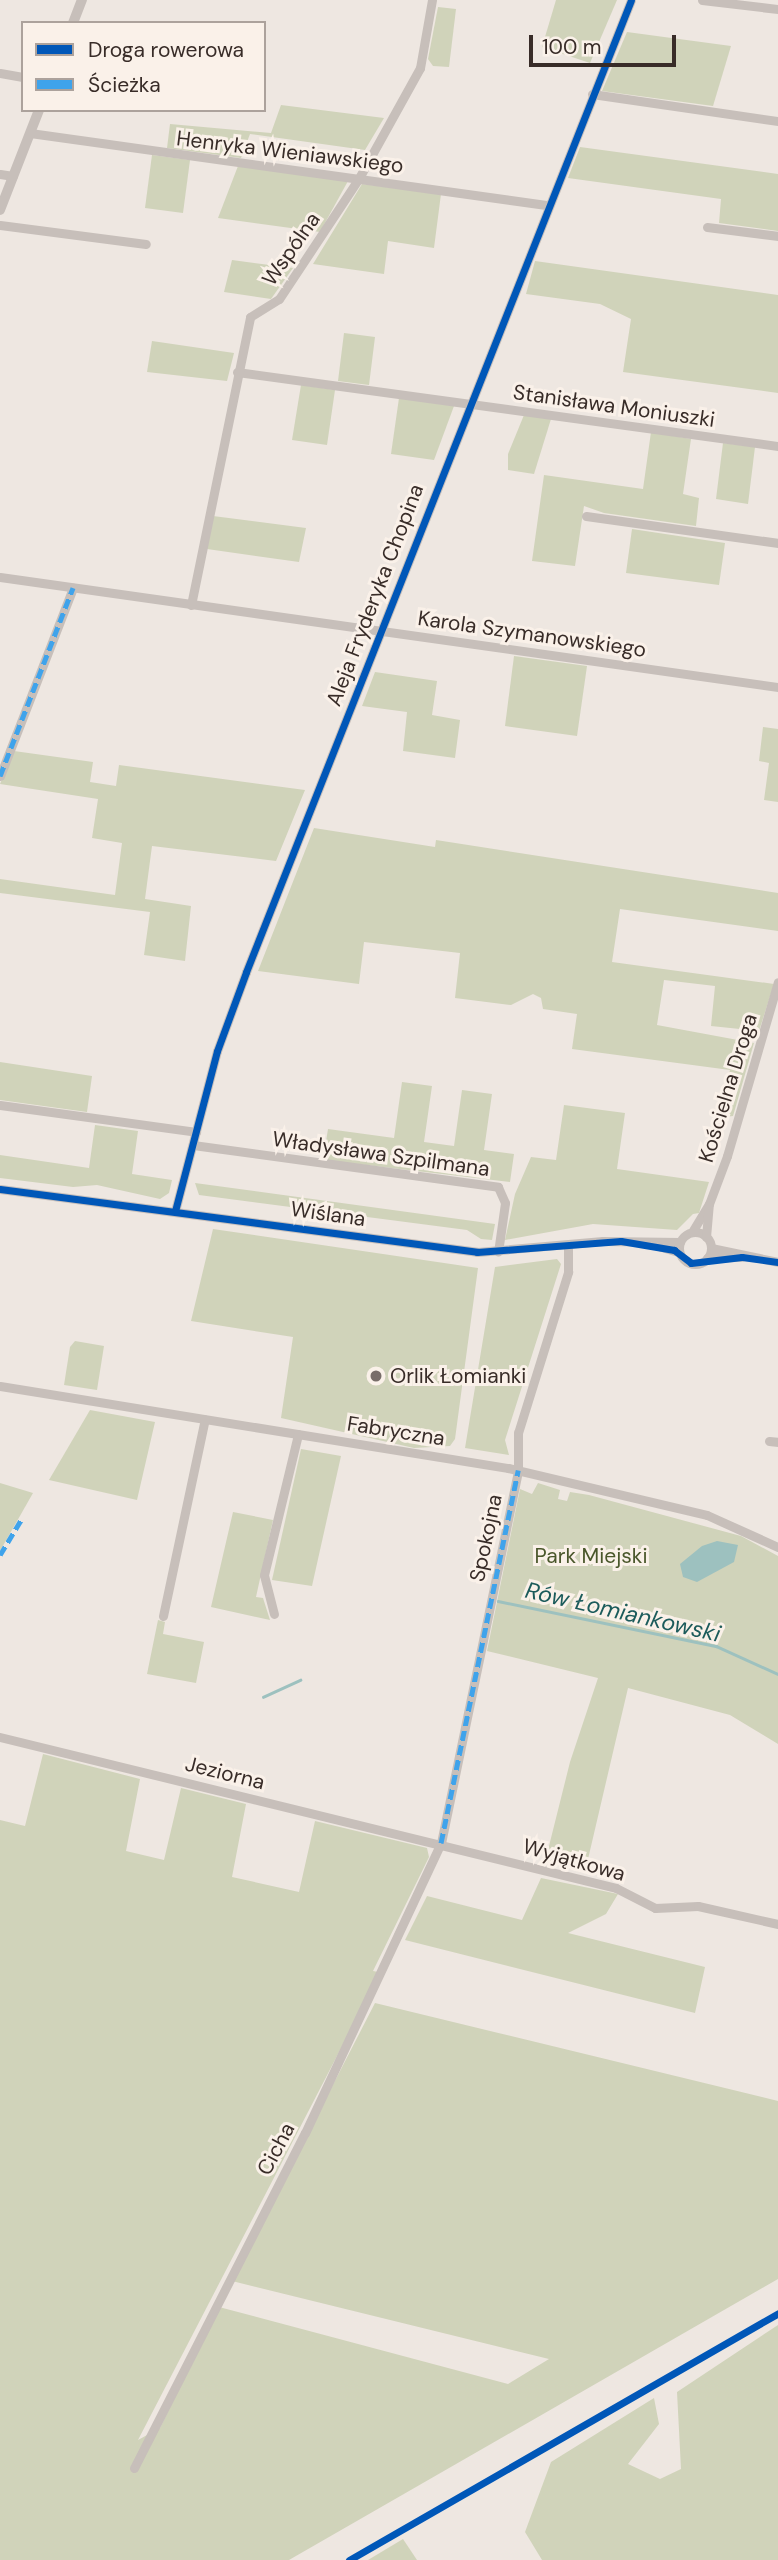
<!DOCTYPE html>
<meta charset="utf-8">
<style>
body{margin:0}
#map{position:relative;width:778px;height:2560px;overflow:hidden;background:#eee7e1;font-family:"DM Sans",sans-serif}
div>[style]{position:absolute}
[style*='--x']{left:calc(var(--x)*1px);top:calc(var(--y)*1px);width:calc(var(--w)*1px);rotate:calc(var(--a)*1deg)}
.green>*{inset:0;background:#d0d3ba}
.water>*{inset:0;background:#9dc1bf}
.stream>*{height:2.5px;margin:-1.25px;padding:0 1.25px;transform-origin:1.25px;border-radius:1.25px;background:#9dc1bf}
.minor>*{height:9px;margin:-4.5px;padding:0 4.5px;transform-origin:4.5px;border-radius:4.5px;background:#c7bfba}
.minor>.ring{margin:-4.5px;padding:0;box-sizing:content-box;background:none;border:9px solid #c7bfba;border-radius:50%}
.tertiary>*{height:10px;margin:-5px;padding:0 5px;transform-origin:5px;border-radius:5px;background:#c7bfba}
.quiet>*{height:5px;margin-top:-2.5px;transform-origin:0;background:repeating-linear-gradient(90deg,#3fa3eb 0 10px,transparent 0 15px)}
.cycleway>*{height:7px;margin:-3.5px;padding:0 3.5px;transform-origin:3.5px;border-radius:3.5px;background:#0057b8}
.dots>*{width:19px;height:19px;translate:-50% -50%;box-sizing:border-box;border:4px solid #faf1e9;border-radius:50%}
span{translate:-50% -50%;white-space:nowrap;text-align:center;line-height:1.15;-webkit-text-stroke:6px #faf1e9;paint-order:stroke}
.street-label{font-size:21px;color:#382c28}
.poi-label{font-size:21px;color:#382c28}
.left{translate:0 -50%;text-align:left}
.park-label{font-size:21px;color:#4a572b}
.water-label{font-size:23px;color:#1c5b5b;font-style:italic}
.legend{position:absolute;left:21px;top:21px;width:245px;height:91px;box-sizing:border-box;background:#faf1e9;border:2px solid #aca29c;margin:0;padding:9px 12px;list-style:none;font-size:21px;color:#382c28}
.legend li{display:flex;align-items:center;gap:14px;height:35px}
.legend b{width:35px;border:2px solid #aca29c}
.scale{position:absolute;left:529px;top:35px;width:147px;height:32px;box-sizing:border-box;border:4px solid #382c28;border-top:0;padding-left:9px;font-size:21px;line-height:24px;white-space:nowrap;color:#382c28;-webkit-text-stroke:5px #faf1e9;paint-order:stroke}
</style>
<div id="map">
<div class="green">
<i style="clip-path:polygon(556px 0,617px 0,590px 63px,542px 47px)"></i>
<i style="clip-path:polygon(438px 7px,456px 9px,449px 67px,433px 66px,428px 59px)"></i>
<i style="clip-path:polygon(627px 32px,731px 46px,713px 106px,602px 91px)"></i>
<i style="clip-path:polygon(281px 105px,384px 118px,365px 150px,250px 134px,241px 158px,167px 148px,170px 124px,271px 133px)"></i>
<i style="clip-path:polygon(580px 147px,778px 174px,778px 231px,719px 223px,721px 199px,568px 178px)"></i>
<i style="clip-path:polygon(152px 155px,190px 160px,183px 213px,145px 208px)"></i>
<i style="clip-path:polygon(238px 166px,348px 181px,320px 232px,218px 218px)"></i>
<i style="clip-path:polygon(362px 184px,441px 194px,434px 248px,388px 241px,384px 274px,313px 264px)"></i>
<i style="clip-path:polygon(232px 260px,293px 268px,271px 299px,224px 292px)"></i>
<i style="clip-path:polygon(535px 261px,778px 295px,778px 393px,623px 372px,631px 319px,600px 304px,526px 294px)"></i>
<i style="clip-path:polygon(344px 333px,375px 337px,369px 385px,338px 381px)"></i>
<i style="clip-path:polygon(152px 341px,234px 353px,227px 381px,147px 372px)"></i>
<i style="clip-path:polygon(301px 385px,335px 390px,327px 445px,292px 440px)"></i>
<i style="clip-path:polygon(399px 398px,454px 406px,434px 460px,391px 454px)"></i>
<i style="clip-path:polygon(524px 415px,551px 419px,534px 474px,508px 470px,508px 454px)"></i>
<i style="clip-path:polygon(651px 432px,691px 439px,683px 494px,699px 498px,696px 526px,604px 513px,584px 506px,575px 566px,532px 561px,544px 475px,643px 489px)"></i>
<i style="clip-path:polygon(723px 443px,755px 447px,748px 504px,716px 499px)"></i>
<i style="clip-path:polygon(213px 516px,306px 528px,299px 562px,207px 549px)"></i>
<i style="clip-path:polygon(632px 529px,725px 543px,719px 585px,626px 573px)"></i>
<i style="clip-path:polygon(514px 656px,587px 666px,577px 736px,505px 726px)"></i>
<i style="clip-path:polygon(375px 672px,437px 681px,432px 715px,460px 720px,455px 758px,403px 751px,407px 712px,362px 706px)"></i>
<i style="clip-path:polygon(763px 727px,778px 729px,778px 802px,764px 800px,769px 763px,759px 761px)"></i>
<i style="clip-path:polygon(14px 751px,93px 762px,90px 782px,116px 786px,119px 765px,305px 790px,276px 861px,152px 846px,145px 899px,191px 906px,185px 961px,144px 955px,150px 912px,0 893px,0 879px,115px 895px,122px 843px,92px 838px,98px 799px,0 784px)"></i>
<i style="clip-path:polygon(314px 828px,435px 847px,436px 840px,778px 893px,778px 931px,620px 909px,612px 962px,774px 984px,759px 1031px,711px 1026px,715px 986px,664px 980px,657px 1025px,754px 1043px,733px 1116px,717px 1118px,730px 1070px,572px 1049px,577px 1014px,543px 1009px,541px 998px,533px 994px,511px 1005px,455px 998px,460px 953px,364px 942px,359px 984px,258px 971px)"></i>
<i style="clip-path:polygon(0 1062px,92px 1076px,87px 1112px,0 1100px)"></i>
<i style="clip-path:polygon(402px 1082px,432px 1086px,424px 1142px,454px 1146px,462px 1090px,492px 1094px,484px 1150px,514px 1154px,510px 1182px,323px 1160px,328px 1129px,394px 1138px)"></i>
<i style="clip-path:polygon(564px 1105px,625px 1113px,617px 1169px,709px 1182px,699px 1213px,693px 1214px,677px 1230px,593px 1224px,505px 1240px,515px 1194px,531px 1157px,556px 1160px)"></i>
<i style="clip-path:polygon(95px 1125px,138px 1131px,132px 1174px,172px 1180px,169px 1193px,160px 1199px,97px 1185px,73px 1187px,0 1178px,0 1155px,89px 1168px)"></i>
<i style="clip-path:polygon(195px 1183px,495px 1224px,492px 1240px,481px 1239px,467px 1230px,199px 1195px)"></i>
<i style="clip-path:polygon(213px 1229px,478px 1268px,455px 1439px,450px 1446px,414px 1448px,281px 1418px,293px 1337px,191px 1321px)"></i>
<i style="clip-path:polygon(557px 1259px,561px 1264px,505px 1440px,509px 1455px,465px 1448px,495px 1267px)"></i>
<i style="clip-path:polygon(75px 1341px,104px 1346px,97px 1390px,64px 1385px,70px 1347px)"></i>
<i style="clip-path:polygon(90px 1410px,155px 1422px,137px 1500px,49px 1480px)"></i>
<i style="clip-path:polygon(301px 1449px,341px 1456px,312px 1586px,272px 1580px)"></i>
<i style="clip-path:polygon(0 1483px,33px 1493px,0 1551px)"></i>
<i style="clip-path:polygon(538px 1483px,560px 1490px,558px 1499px,567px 1501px,570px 1492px,589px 1495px,741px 1536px,778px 1556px,778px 1744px,730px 1715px,628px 1688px,585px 1872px,545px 1862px,570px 1762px,598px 1678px,487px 1651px,520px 1489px,532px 1494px)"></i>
<i style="clip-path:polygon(233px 1512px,273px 1520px,256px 1597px,263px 1598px,270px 1620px,211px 1607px)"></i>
<i style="clip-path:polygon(158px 1620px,165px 1622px,163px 1634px,204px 1642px,196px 1683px,147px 1674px)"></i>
<i style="clip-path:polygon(43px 1754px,140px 1779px,126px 1851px,164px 1860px,181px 1788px,246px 1804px,232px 1877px,299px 1892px,315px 1821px,427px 1848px,429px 1857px,373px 1971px,378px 1972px,366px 2000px,138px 2440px,160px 2428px,219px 2307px,508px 2384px,549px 2359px,232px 2281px,375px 2003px,778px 2101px,778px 2279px,289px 2560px,0 2560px,0 1820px,25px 1826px)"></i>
<i style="clip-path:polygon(541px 1878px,618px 1894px,606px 1914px,568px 1933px,705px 1967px,695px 2013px,405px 1940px,427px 1896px,522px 1920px)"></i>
<i style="clip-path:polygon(778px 2325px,778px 2560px,542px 2560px,525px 2532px,551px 2462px,654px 2398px,659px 2424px,628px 2464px,660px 2479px,681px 2469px,677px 2392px)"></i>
<i style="clip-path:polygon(403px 2539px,417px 2560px,368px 2560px)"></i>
</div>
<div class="water">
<i style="clip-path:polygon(717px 1541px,738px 1545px,734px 1562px,697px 1582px,683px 1577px,680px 1564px,702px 1546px)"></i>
</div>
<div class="stream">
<i style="--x:498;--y:1601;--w:223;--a:11.7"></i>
<i style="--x:716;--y:1646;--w:68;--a:24.3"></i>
<i style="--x:263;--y:1697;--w:41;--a:-24.7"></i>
</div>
<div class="minor">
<i style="--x:702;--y:0;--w:77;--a:6.8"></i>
<i style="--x:0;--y:73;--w:23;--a:10"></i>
<i style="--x:592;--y:94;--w:188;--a:8.3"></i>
<i style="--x:30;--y:133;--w:521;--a:7.94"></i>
<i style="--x:0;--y:174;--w:13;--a:9"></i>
<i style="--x:0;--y:225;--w:147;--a:7.4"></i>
<i style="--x:707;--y:227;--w:72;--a:7.2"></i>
<i style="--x:237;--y:372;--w:546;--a:7.79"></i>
<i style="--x:586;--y:516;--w:194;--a:8"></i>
<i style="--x:0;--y:577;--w:786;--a:8.05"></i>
<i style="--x:191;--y:605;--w:294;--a:-78.4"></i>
<i style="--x:250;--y:317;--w:34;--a:-32"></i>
<i style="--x:279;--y:299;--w:145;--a:-56.5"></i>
<i style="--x:359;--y:178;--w:126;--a:-61"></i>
<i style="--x:420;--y:68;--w:69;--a:-80"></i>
<i style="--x:0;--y:776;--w:202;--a:-68.8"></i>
<i style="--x:0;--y:1105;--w:198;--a:7.8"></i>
<i style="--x:193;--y:1145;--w:308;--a:7.8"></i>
<i style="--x:498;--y:1187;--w:17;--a:66"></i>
<i style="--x:505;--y:1203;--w:49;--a:98.1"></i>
<i style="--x:0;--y:1189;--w:481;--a:7.5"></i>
<i style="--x:477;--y:1252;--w:126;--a:-5"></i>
<i style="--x:603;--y:1241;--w:77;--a:0.7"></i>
<i style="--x:175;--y:1211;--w:165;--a:-75.3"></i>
<i style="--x:217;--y:1051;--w:84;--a:-69.8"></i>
<i style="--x:246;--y:972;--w:1045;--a:-68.39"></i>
<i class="ring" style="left:679px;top:1232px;width:23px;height:23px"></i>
<i style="--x:692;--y:1232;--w:33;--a:-59"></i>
<i style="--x:709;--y:1204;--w:51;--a:-69.4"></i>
<i style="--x:727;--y:1156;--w:181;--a:-73.7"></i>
<i style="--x:706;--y:1237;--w:32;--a:-85"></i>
<i style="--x:652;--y:1244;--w:28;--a:17"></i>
<i style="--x:711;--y:1248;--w:68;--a:11.8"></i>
<i style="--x:707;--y:1258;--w:35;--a:-2"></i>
<i style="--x:0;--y:1386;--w:515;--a:9.17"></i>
<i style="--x:508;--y:1468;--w:204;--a:13.3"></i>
<i style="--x:707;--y:1515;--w:78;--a:24.3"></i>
<i style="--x:769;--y:1441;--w:9;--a:6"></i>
<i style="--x:274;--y:1614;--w:40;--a:-104.4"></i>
<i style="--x:264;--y:1575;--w:145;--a:-76.4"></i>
<i style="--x:163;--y:1616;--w:201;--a:-78"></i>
<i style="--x:0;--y:1737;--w:634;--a:13.77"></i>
<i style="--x:616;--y:1888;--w:44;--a:27.1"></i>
<i style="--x:655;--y:1908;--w:43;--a:-2.7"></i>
<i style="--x:698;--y:1906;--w:82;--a:12.7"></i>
<i style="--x:134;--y:2468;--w:376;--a:-63"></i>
<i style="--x:305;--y:2133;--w:320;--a:-64.9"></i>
<i style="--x:441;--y:1843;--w:381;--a:-78.3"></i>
<i style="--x:518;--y:1470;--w:37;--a:-90"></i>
<i style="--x:518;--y:1433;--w:169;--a:-72.7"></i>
<i style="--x:568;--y:1272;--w:27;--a:-90"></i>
</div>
<div class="tertiary">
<i style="--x:73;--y:23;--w:25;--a:-69"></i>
<i style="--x:0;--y:210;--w:107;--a:-68.7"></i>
</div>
<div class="quiet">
<i style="--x:0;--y:776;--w:202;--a:-68.8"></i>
<i style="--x:0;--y:1555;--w:41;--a:-59"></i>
<i style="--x:441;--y:1843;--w:381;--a:-78.3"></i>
</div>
<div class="cycleway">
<i style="--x:0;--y:1189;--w:481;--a:7.5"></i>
<i style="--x:477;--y:1252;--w:144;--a:-4.4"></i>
<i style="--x:621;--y:1241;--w:54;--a:9.6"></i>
<i style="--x:674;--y:1250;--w:21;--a:37"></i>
<i style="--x:691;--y:1263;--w:51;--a:-6.7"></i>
<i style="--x:742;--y:1257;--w:36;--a:8"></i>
<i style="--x:175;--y:1211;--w:165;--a:-75.3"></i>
<i style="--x:217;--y:1051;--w:84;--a:-69.8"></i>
<i style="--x:246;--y:972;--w:1045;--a:-68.39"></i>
<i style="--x:349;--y:2560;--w:495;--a:-29.9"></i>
</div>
<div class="dots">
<i style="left:376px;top:1376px;background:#786d69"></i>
</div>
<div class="street-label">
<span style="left:290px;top:152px;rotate:7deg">Henryka Wieniawskiego</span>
<span style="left:291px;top:249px;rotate:-55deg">Wspólna</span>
<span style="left:614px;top:406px;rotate:8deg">Stanisława Moniuszki</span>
<span style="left:375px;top:595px;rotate:-69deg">Aleja Fryderyka Chopina</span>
<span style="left:532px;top:634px;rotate:8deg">Karola Szymanowskiego</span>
<span style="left:728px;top:1088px;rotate:-73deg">Kościelna Droga</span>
<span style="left:381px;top:1154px;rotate:8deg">Władysława Szpilmana</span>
<span style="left:328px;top:1214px;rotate:8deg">Wiślana</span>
<span style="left:396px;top:1431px;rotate:9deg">Fabryczna</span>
<span style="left:486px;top:1538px;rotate:-78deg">Spokojna</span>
<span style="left:225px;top:1773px;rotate:14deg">Jeziorna</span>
<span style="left:574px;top:1860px;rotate:16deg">Wyjątkowa</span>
<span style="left:276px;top:2149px;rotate:-62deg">Cicha</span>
</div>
<div class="poi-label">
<span class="left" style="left:390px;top:1376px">Orlik Łomianki</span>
</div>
<div class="park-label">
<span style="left:591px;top:1556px">Park Miejski</span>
</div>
<div class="water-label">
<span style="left:623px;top:1612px;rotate:13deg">Rów Łomiankowski</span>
</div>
<ul class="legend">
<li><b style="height:9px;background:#0057b8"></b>Droga rowerowa</li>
<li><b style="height:9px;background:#3fa3eb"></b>Ścieżka</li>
</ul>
<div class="scale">100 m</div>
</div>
